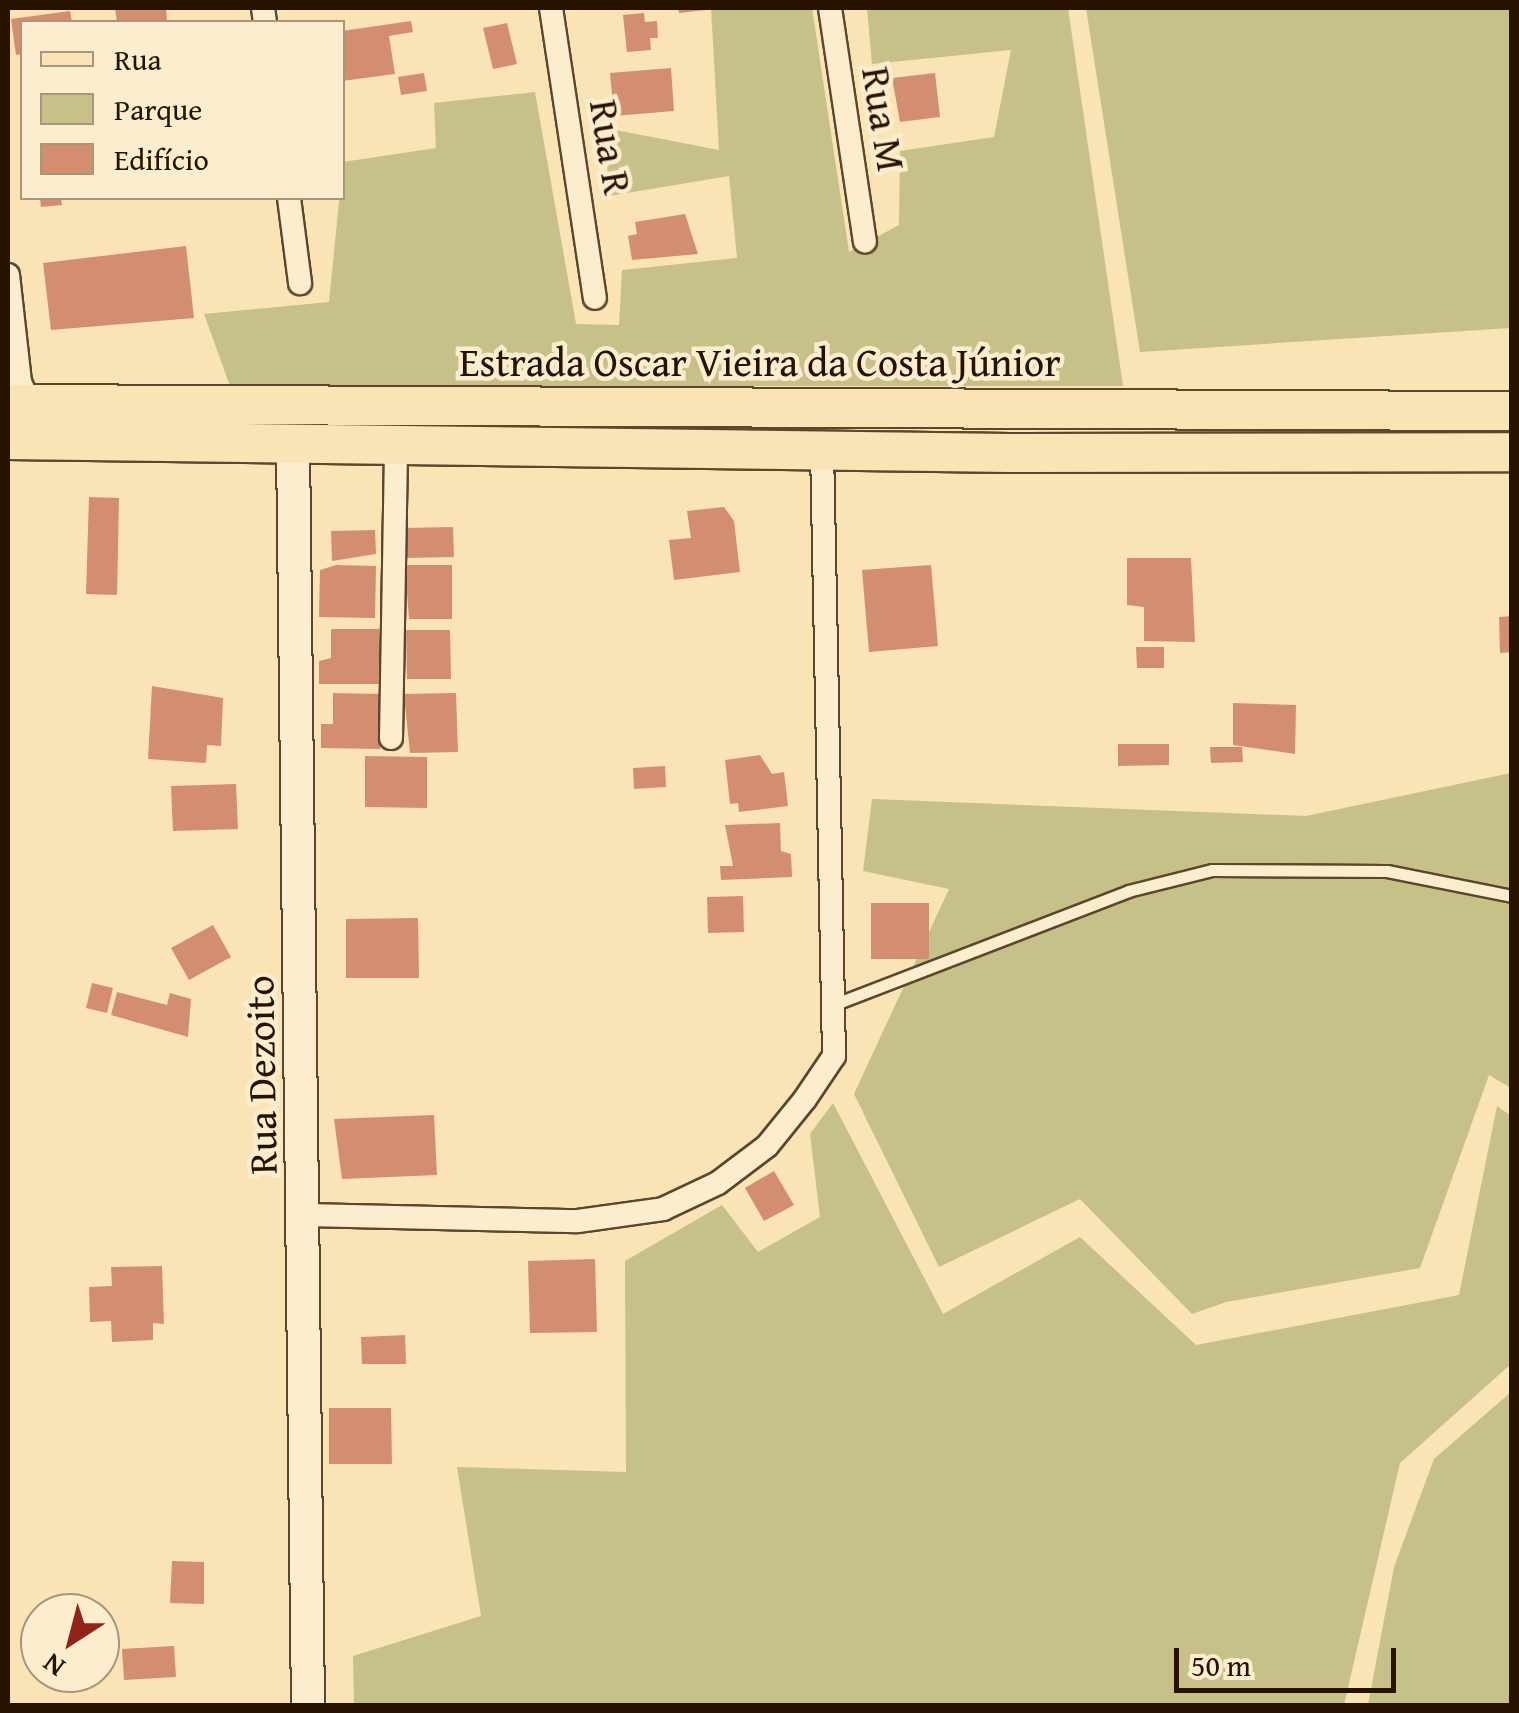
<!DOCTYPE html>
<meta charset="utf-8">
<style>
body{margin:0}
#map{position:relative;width:1519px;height:1713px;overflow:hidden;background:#fae3b4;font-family:"Gentium Book Plus",serif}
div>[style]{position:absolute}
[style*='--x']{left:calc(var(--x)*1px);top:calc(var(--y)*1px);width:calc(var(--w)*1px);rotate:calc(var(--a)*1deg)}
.green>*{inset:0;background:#c5c188}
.building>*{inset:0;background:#d38e6f}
.roads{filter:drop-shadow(2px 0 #5c462d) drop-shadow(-2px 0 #5c462d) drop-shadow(0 2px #5c462d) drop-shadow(0 -2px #5c462d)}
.service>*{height:11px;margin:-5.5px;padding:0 5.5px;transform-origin:5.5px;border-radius:5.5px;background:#fcedce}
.minor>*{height:22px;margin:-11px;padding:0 11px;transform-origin:11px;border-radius:11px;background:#fcedce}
.secondary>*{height:32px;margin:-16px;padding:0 16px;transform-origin:16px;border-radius:16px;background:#fcedce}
.primary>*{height:38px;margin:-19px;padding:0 19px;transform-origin:19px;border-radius:19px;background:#fae3b4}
span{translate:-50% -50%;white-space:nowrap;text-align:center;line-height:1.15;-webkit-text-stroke:9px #fcedce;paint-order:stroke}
.street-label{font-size:40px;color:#271200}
.frame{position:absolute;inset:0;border:10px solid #271200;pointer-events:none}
.legend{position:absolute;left:20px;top:20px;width:325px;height:180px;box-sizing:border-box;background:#fcedce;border:2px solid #a7957c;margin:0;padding:12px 18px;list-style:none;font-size:30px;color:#271200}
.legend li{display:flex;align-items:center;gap:20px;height:50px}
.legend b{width:50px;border:2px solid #a7957c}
.north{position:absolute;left:20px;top:1593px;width:100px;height:100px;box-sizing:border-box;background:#fcedce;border:2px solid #a7957c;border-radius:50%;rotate:216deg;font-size:28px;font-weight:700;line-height:40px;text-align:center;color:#271200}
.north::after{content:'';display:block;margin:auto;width:35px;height:45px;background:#8f2418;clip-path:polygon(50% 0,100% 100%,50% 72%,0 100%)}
.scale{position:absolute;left:1174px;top:1648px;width:222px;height:45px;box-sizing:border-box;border:5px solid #271200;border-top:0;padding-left:12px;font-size:30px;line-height:35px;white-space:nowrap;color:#271200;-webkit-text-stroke:8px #fcedce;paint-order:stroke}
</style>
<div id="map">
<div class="green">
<i style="clip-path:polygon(711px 8px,812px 8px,849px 252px,899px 225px,900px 151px,994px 137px,1011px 50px,872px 64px,867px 8px,1068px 8px,1123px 386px,230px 386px,204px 314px,329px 302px,343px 162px,436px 148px,434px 103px,535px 92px,576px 324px,619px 325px,622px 270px,737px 258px,729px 176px,609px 196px,605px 128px,719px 150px)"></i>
<i style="clip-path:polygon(1086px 8px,1511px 8px,1511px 328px,1140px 352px)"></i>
<i style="clip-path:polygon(1511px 773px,1511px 1088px,1489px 1075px,1420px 1268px,1226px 1302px,1192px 1314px,1080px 1199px,939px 1267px,854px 1094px,949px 889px,863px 871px,872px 799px,1306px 816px)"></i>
<i style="clip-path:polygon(833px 1103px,943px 1314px,1080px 1237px,1196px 1345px,1459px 1295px,1497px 1106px,1511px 1116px,1511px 1364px,1400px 1463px,1344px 1705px,354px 1705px,353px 1656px,481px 1616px,457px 1467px,626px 1472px,625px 1261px,722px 1205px,758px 1252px,820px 1217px,810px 1134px)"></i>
<i style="clip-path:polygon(1511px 1392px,1511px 1705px,1368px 1705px,1394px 1567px,1434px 1459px)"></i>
</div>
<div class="building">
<i style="clip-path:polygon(115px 8px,166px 8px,167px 22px,117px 22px)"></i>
<i style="clip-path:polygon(678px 8px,706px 8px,706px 10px,679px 13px)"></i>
<i style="clip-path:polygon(70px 11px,72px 22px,22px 22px,22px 54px,16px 55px,11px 19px)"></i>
<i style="clip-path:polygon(644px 13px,645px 22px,657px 21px,658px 38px,650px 38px,651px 50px,627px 52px,623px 15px)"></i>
<i style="clip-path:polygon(411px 21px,413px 32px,389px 36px,395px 74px,342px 81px,342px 31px)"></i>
<i style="clip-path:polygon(507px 23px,517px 64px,493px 69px,483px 28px)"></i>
<i style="clip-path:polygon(671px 68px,674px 111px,614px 116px,610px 73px)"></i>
<i style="clip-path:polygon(424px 73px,427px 91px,401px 95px,398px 77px)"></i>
<i style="clip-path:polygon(935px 73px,940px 117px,900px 122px,892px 78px)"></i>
<i style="clip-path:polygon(40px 198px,61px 198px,62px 205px,41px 207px)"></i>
<i style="clip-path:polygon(685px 214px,698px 254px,632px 260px,628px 236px,637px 234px,635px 222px)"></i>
<i style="clip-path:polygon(186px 246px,194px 318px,51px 330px,43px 263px)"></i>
<i style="clip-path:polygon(89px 497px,119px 498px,117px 595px,86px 594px)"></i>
<i style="clip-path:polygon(724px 507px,734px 521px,740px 572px,674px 580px,669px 540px,691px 538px,687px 511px)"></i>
<i style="clip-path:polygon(453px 527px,454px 557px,406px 558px,404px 528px)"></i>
<i style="clip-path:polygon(375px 530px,376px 554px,332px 561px,331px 531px)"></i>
<i style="clip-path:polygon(1127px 558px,1191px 558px,1195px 642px,1144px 641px,1144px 607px,1127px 605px)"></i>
<i style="clip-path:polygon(336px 565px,376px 566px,375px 618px,319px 617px,320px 570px)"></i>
<i style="clip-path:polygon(405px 565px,452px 565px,452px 619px,409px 619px)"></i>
<i style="clip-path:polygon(931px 565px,938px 646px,869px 652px,862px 570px)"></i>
<i style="clip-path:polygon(1512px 616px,1512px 652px,1500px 653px,1499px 617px)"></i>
<i style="clip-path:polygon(331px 629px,379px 629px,380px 684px,319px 684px,319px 661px,331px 658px)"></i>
<i style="clip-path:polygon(406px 630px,450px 630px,451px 679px,407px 679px)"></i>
<i style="clip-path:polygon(1136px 647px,1164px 647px,1164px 668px,1137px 668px)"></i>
<i style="clip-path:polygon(152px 686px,223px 698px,221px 746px,207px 745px,206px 763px,148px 759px)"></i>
<i style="clip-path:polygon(333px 693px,381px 694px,380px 749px,321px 748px,321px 724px,333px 724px)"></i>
<i style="clip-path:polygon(456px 693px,458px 752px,410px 753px,404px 694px)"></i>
<i style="clip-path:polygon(1233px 703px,1296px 705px,1295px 754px,1233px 745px)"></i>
<i style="clip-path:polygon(1118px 744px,1169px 744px,1169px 765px,1118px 766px)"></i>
<i style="clip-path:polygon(1210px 747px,1242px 747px,1243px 762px,1211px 763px)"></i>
<i style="clip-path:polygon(760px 755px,772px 774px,784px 772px,788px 806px,739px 812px,738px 803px,730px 804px,725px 760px)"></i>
<i style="clip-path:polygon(365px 756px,427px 757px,427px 808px,365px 807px)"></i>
<i style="clip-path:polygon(665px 766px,666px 787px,634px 789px,633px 768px)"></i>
<i style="clip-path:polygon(236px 784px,238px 829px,173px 831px,171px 786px)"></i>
<i style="clip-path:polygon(780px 823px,781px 851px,791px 854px,792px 877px,721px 880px,720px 866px,733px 866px,725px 825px)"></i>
<i style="clip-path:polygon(743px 896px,744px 932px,708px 933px,707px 897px)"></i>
<i style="clip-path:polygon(871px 903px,929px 903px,929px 959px,871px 959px)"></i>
<i style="clip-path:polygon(418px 918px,419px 978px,346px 978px,346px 919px)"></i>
<i style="clip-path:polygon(213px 925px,231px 957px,189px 980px,171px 948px)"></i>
<i style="clip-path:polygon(92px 983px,113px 988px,107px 1013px,86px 1008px)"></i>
<i style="clip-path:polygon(117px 992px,167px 1005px,170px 993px,191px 999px,188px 1037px,111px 1015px)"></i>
<i style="clip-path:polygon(434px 1115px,437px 1175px,342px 1179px,334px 1119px)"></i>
<i style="clip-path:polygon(774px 1171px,794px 1205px,764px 1221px,745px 1188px)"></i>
<i style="clip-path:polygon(595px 1259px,597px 1332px,530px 1333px,528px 1261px)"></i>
<i style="clip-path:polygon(162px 1266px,164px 1324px,153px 1323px,153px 1340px,112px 1342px,111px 1321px,90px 1322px,89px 1287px,112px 1286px,111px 1267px)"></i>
<i style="clip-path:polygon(405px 1335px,406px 1364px,362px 1364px,361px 1337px)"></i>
<i style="clip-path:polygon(329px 1408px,391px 1408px,392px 1464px,329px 1464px)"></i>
<i style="clip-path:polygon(172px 1561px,204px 1562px,204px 1604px,170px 1603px)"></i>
<i style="clip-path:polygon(174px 1646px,176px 1677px,124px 1680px,122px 1649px)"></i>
</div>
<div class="roads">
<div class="service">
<i style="--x:833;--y:1005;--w:316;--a:-21.1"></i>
<i style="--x:1128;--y:891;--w:87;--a:-14"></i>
<i style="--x:1212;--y:870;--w:175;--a:0.3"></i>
<i style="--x:1387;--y:871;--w:127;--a:11.3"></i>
</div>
<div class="minor">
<i style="--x:263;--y:8;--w:14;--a:82"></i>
<i style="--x:551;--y:8;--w:293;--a:81.4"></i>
<i style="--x:830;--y:8;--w:236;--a:81.5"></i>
<i style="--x:289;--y:198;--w:86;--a:82.6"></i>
<i style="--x:8;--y:275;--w:108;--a:83.6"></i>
<i style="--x:20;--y:382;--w:22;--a:66"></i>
<i style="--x:391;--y:738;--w:292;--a:-89"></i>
<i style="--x:306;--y:1215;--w:272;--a:1.3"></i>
<i style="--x:578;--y:1221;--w:86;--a:-8"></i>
<i style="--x:663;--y:1209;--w:61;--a:-25.3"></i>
<i style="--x:718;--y:1183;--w:61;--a:-37.1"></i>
<i style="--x:767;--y:1146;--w:60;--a:-51"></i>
<i style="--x:805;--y:1099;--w:52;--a:-56"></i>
<i style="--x:834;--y:1056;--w:609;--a:-91.13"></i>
</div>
<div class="secondary">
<i style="--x:293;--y:444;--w:1262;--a:89.32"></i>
</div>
<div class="primary">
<i style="--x:8;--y:404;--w:1504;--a:0.27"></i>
<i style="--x:8;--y:440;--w:1008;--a:0.74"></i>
<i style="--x:1016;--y:453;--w:496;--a:-0.1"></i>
</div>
</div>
<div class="street-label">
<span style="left:884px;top:119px;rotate:81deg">Rua M</span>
<span style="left:611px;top:147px;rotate:81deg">Rua R</span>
<span style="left:760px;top:362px">Estrada Oscar Vieira da Costa Júnior</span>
<span style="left:261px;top:1075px;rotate:-91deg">Rua Dezoito</span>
</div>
<div class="frame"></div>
<ul class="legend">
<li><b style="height:12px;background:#fae3b4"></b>Rua</li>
<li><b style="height:28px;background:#c5c188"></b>Parque</li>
<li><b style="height:28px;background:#d38e6f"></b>Edifício</li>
</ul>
<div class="north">N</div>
<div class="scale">50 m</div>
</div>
